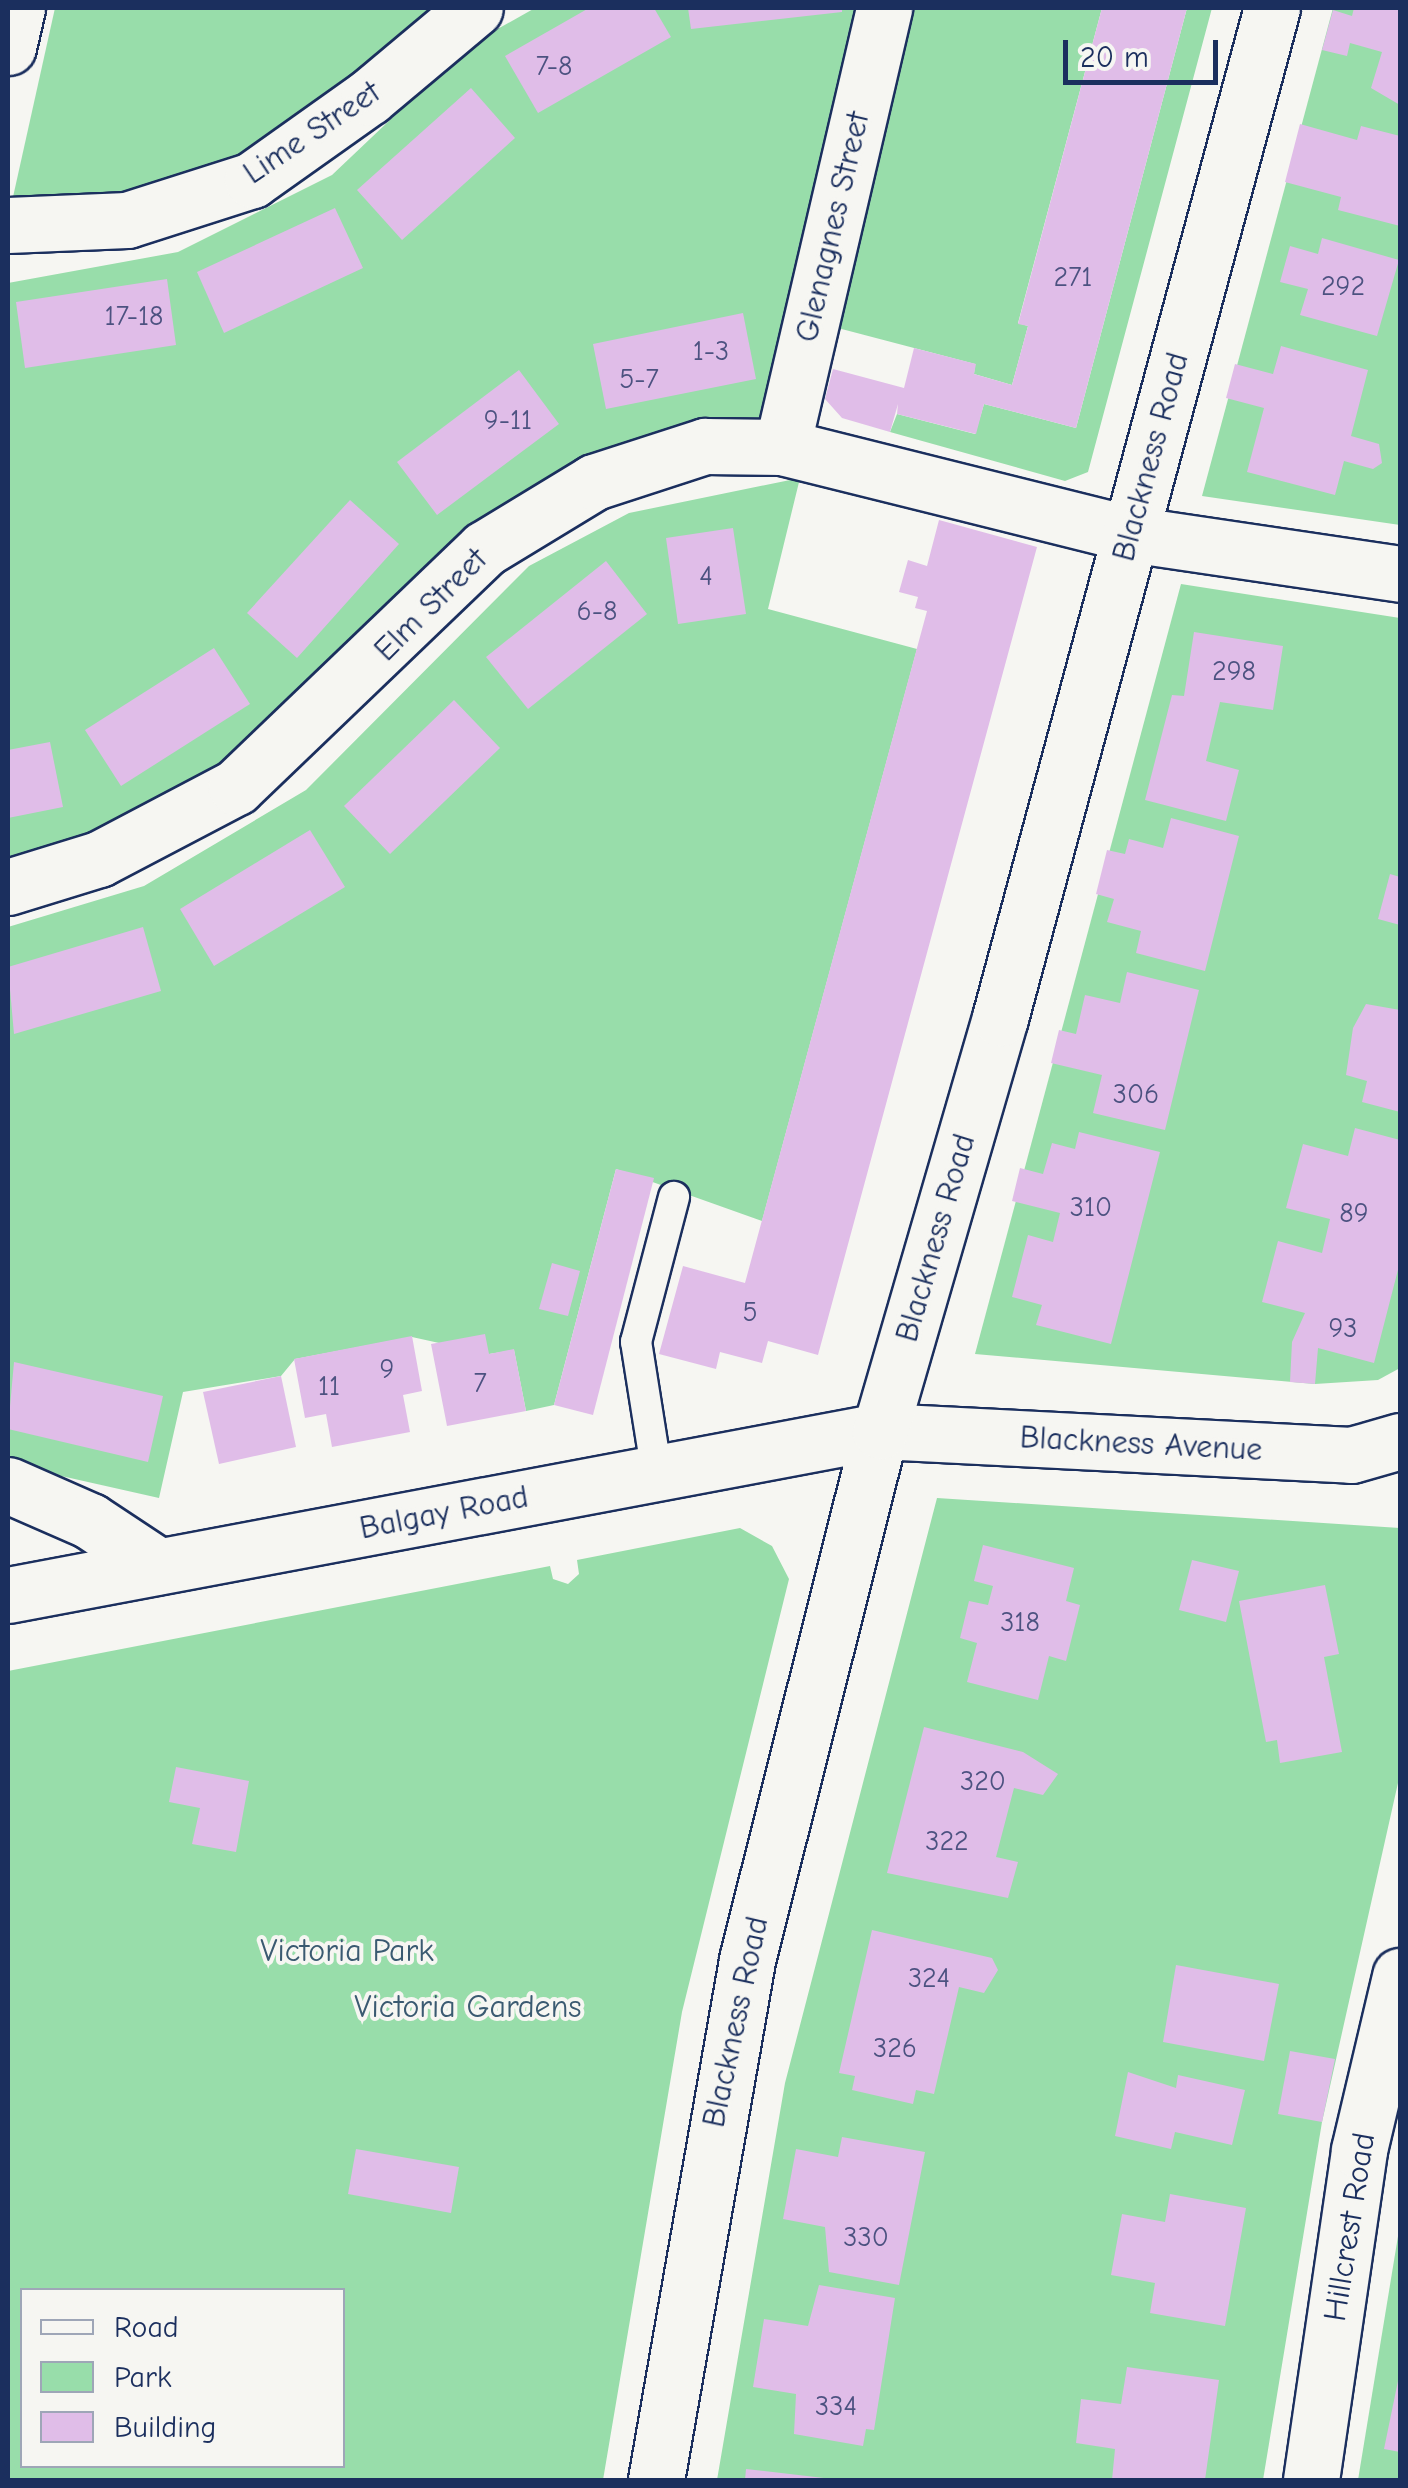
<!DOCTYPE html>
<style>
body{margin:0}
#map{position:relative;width:1408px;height:2488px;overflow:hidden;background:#f6f6f2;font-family:"Comic Neue",sans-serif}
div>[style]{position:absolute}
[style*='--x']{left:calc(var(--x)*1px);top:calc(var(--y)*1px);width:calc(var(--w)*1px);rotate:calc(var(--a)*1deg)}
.green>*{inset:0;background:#98ddaa}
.building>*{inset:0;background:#e0bde8}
.roads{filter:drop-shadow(2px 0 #1b2f5e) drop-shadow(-2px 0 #1b2f5e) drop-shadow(0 2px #1b2f5e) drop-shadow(0 -2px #1b2f5e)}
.service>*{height:30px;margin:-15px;padding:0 15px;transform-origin:15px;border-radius:15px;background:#f6f6f2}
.minor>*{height:55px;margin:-27.5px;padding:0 27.5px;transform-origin:27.5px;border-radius:27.5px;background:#f6f6f2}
.tertiary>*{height:55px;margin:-27.5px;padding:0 27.5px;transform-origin:27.5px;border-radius:27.5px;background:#f6f6f2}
span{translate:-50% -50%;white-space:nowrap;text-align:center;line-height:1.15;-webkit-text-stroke:8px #f6f6f2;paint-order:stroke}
.number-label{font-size:28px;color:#4c5280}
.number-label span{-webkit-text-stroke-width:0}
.street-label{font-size:32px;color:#1b2f5e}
.park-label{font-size:32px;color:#3a5a71}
.frame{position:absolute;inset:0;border:10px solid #1b2f5e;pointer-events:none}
.legend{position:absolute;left:20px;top:2288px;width:325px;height:180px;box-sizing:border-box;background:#f6f6f2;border:2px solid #9ea6b7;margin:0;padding:12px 18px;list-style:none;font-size:30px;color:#1b2f5e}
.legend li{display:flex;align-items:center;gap:20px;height:50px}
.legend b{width:50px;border:2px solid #9ea6b7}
.scale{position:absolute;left:1063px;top:40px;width:155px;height:45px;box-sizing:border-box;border:5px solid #1b2f5e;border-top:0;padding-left:12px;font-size:30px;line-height:35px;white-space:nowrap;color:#1b2f5e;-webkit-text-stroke:8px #f6f6f2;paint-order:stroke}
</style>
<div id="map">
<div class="green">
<i style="clip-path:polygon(55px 8px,441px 8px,257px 161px,126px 206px,11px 206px)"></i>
<i style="clip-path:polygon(535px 8px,858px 8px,764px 419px,597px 455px,209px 772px,113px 830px,8px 861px,8px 283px,178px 252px,332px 175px,469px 45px)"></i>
<i style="clip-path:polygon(910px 8px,1102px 8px,1018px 323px,1028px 326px,1012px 385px,974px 374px,975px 364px,834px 327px)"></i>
<i style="clip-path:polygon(1187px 8px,1212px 8px,1088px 472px,1065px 481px,890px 432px,897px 414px,975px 434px,984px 404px,1076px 428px)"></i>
<i style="clip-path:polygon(1333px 8px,1400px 8px,1400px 525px,1202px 496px)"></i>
<i style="clip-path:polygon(800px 478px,768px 609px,917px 649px,762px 1221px,616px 1169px,554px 1405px,526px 1411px,514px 1350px,489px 1354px,412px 1337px,295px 1359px,281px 1376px,183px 1392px,159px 1498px,8px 1464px,8px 927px,144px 886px,306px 790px,529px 566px,629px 513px)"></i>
<i style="clip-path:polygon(1181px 584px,1400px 618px,1400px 1368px,1378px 1380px,1315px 1384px,975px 1354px)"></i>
<i style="clip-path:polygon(937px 1498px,1400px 1528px,1400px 1774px,1322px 2122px,1263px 2480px,717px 2480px,785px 2083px)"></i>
<i style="clip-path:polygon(evenodd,740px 1528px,772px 1546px,789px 1579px,682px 2012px,603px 2480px,8px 2480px,8px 1671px,550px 1566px,553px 1579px,568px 1584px,579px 1574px,577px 1560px,740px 1528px,22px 2290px,342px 2290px,342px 2466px,22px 2466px,22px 2290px)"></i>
<i style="clip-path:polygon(1400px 2224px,1400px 2480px,1358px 2480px)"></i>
</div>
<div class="building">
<i style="clip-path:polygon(589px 8px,654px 8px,671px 37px,538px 113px,505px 56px)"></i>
<i style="clip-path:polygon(688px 8px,842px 8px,842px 12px,691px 29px)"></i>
<i style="clip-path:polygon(1102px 8px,1187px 8px,1076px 428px,984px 404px,976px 434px,897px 414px,898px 404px,890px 432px,842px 418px,825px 399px,833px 369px,904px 388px,914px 348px,976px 364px,974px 374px,1012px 385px,1028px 326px,1018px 324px)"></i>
<i style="clip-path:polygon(1354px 8px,1400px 8px,1400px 105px,1371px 88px,1382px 52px,1350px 43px,1347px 56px,1322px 50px,1333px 10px,1352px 16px)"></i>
<i style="clip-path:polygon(471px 88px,515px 138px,402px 240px,357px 190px)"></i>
<i style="clip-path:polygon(1300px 124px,1357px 140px,1361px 126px,1400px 136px,1400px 226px,1338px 210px,1341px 197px,1285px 182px)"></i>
<i style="clip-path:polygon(335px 208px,363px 268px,224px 333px,197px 272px)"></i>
<i style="clip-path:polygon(1322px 238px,1399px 260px,1377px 336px,1300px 315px,1308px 289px,1280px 282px,1290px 246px,1318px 254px)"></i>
<i style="clip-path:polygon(167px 279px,176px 345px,25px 368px,16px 302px)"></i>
<i style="clip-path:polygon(743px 313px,756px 379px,606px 409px,593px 344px)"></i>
<i style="clip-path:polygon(1281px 346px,1368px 370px,1351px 436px,1379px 444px,1382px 463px,1373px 469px,1344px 461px,1335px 495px,1247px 472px,1264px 408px,1226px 398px,1235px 364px,1273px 374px)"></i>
<i style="clip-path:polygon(519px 370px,559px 424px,437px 515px,397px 462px)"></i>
<i style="clip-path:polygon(350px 500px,399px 544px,297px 658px,247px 613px)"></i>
<i style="clip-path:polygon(939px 520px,1037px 547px,818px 1355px,768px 1341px,762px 1363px,720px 1352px,716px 1369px,659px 1354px,683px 1266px,745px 1283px,927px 611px,915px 608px,918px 597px,899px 592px,908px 560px,927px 566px)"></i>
<i style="clip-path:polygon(733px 528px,746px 614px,678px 624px,666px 538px)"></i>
<i style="clip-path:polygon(606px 561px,647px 614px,528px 709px,486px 657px)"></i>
<i style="clip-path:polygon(1194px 632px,1283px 646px,1273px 710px,1220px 702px,1206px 761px,1239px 770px,1226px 821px,1145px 800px,1172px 695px,1184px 696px)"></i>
<i style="clip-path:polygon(214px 648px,250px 704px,121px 786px,85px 730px)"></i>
<i style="clip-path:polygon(454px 700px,500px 748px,390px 854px,344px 806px)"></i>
<i style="clip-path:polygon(50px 742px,63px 807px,8px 818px,8px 750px)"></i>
<i style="clip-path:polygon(1171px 818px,1239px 836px,1205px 971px,1136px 953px,1141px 931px,1107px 922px,1114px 899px,1096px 894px,1107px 850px,1125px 854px,1129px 839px,1163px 848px)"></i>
<i style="clip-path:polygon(310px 830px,345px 887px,214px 966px,180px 909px)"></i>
<i style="clip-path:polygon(1390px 874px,1400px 877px,1400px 925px,1378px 919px)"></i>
<i style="clip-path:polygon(143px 927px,161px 991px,14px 1034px,8px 967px)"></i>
<i style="clip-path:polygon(1127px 972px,1199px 990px,1165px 1130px,1093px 1113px,1102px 1075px,1051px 1063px,1059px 1030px,1076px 1034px,1085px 995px,1120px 1003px)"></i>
<i style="clip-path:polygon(1366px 1004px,1400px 1010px,1400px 1112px,1362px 1102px,1367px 1081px,1346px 1075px,1353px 1028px)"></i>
<i style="clip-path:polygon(1355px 1128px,1400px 1140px,1400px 1262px,1374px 1363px,1318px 1348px,1315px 1384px,1290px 1382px,1292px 1342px,1305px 1313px,1262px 1302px,1278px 1241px,1322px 1253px,1330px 1219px,1286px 1208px,1303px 1144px,1348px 1156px)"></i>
<i style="clip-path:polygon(1079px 1132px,1160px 1152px,1111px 1344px,1036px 1325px,1042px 1305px,1012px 1297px,1028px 1235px,1053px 1242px,1060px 1213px,1012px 1201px,1020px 1168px,1043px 1174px,1052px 1143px,1075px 1149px)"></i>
<i style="clip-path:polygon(616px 1169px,654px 1178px,593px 1415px,554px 1405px)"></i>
<i style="clip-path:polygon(552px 1263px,580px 1271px,568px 1316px,539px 1309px)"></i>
<i style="clip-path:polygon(485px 1334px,489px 1354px,514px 1349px,526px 1411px,447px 1426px,431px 1344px)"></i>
<i style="clip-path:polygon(412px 1336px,422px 1391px,403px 1395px,410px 1432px,332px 1447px,326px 1414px,305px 1418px,294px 1359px)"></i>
<i style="clip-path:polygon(14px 1362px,163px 1396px,148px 1462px,8px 1429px)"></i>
<i style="clip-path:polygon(281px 1376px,296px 1447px,219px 1464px,203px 1392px)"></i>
<i style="clip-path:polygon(983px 1545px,1074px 1568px,1066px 1601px,1080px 1605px,1066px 1661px,1049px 1656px,1038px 1700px,967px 1682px,977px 1643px,960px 1638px,969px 1601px,988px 1605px,993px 1586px,974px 1581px)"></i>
<i style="clip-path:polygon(1192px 1560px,1239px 1571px,1226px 1622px,1179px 1610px)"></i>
<i style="clip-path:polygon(1325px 1585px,1339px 1654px,1324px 1657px,1342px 1752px,1280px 1763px,1277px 1740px,1266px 1742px,1239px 1601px)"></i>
<i style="clip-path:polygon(924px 1727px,1023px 1752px,1058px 1774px,1043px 1795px,1014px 1788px,996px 1857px,1018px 1862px,1008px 1898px,887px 1873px)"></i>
<i style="clip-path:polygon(176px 1767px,249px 1781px,236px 1852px,192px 1844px,200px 1808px,169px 1802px)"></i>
<i style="clip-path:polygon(872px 1930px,992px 1958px,998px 1970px,984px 1993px,959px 1987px,934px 2094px,916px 2090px,913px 2104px,852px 2090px,855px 2076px,839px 2073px)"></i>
<i style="clip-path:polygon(1176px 1965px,1279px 1984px,1264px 2061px,1163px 2042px)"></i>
<i style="clip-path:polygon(1290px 2051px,1335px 2059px,1322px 2122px,1278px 2114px)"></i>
<i style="clip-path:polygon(1128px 2072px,1176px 2088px,1178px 2075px,1245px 2090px,1232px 2145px,1175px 2132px,1171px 2149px,1115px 2136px)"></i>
<i style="clip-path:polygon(842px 2137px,925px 2152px,899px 2285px,829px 2272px,825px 2227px,783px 2219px,796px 2149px,838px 2157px)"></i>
<i style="clip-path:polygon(356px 2149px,459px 2167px,451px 2213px,348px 2194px)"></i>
<i style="clip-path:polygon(1170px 2194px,1246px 2208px,1225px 2326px,1150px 2313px,1155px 2283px,1111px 2275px,1122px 2214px,1165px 2222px)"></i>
<i style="clip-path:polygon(819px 2285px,895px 2298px,874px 2430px,866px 2429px,863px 2446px,794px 2434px,796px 2394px,753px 2387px,764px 2319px,808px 2326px)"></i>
<i style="clip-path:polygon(1127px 2367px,1219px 2380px,1205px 2480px,1112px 2480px,1115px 2449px,1076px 2443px,1081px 2399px,1121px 2404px)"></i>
<i style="clip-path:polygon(1399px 2376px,1400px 2377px,1400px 2452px,1384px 2449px)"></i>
<i style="clip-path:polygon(746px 2469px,824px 2478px,824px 2480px,745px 2480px)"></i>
</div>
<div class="roads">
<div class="service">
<i style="--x:657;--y:1474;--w:134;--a:-99"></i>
<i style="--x:636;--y:1342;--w:150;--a:-75.3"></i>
</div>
<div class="minor">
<i style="--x:8;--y:47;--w:40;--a:-77"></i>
<i style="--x:8;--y:225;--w:119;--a:-2.4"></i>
<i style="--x:127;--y:220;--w:131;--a:-17.7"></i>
<i style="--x:252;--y:180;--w:143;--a:-35.4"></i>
<i style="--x:369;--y:97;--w:138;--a:-40"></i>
<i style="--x:782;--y:447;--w:451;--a:-76.9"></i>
<i style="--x:8;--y:887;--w:95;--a:-17.1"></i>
<i style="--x:99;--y:859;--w:155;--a:-27.7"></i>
<i style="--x:236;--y:787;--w:344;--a:-43.8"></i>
<i style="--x:484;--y:549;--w:129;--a:-31.3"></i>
<i style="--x:594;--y:482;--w:117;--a:-18"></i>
<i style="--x:705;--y:446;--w:77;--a:0.7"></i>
<i style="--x:782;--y:447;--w:359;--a:14"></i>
<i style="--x:1130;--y:534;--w:273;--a:8.4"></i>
<i style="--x:8;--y:1485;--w:90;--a:23.7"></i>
<i style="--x:90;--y:1521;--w:82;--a:33.5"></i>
<i style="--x:1311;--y:2480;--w:333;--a:-81.7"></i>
<i style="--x:1359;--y:2150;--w:179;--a:-76.7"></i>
</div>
<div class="tertiary">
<i style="--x:8;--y:1595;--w:887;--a:-10.65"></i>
<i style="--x:880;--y:1431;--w:472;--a:2.9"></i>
<i style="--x:1351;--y:1455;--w:51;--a:-15.9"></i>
<i style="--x:656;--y:2480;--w:528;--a:-80.07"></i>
<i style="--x:747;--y:1960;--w:545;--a:-75.89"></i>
<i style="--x:880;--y:1431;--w:430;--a:-73.8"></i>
<i style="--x:1000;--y:1018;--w:1046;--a:-74.93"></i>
</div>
</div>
<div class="number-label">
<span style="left:554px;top:66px">7-8</span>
<span style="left:1073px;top:277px">271</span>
<span style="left:1343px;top:286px">292</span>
<span style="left:134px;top:316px">17-18</span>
<span style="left:711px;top:351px">1-3</span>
<span style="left:639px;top:379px">5-7</span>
<span style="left:508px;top:420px">9-11</span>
<span style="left:706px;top:576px">4</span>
<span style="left:597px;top:611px">6-8</span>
<span style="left:1234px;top:671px">298</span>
<span style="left:1136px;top:1094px">306</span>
<span style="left:1091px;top:1207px">310</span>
<span style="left:1354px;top:1213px">89</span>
<span style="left:750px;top:1312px">5</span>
<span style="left:1343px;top:1328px">93</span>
<span style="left:387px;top:1369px">9</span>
<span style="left:480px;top:1383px">7</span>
<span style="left:329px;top:1386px">11</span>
<span style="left:1020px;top:1622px">318</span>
<span style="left:983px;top:1781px">320</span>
<span style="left:947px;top:1841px">322</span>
<span style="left:929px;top:1978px">324</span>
<span style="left:895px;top:2048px">326</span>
<span style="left:866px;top:2237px">330</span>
<span style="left:836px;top:2406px">334</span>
</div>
<div class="street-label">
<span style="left:312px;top:133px;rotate:-34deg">Lime Street</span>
<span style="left:833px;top:227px;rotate:-77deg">Glenagnes Street</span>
<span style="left:1151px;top:457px;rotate:-75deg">Blackness Road</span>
<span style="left:431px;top:605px;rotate:-45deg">Elm Street</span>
<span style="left:936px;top:1238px;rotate:-74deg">Blackness Road</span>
<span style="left:1141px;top:1444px;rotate:3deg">Blackness Avenue</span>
<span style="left:444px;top:1513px;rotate:-11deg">Balgay Road</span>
<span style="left:736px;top:2022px;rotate:-78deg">Blackness Road</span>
<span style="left:1350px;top:2227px;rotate:-81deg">Hillcrest Road</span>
</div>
<div class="park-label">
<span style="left:347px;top:1951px">Victoria Park</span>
<span style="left:468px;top:2007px">Victoria Gardens</span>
</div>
<div class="frame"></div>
<ul class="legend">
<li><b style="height:12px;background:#f6f6f2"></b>Road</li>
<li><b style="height:28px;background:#98ddaa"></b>Park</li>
<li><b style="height:28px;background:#e0bde8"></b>Building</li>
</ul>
<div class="scale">20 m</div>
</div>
